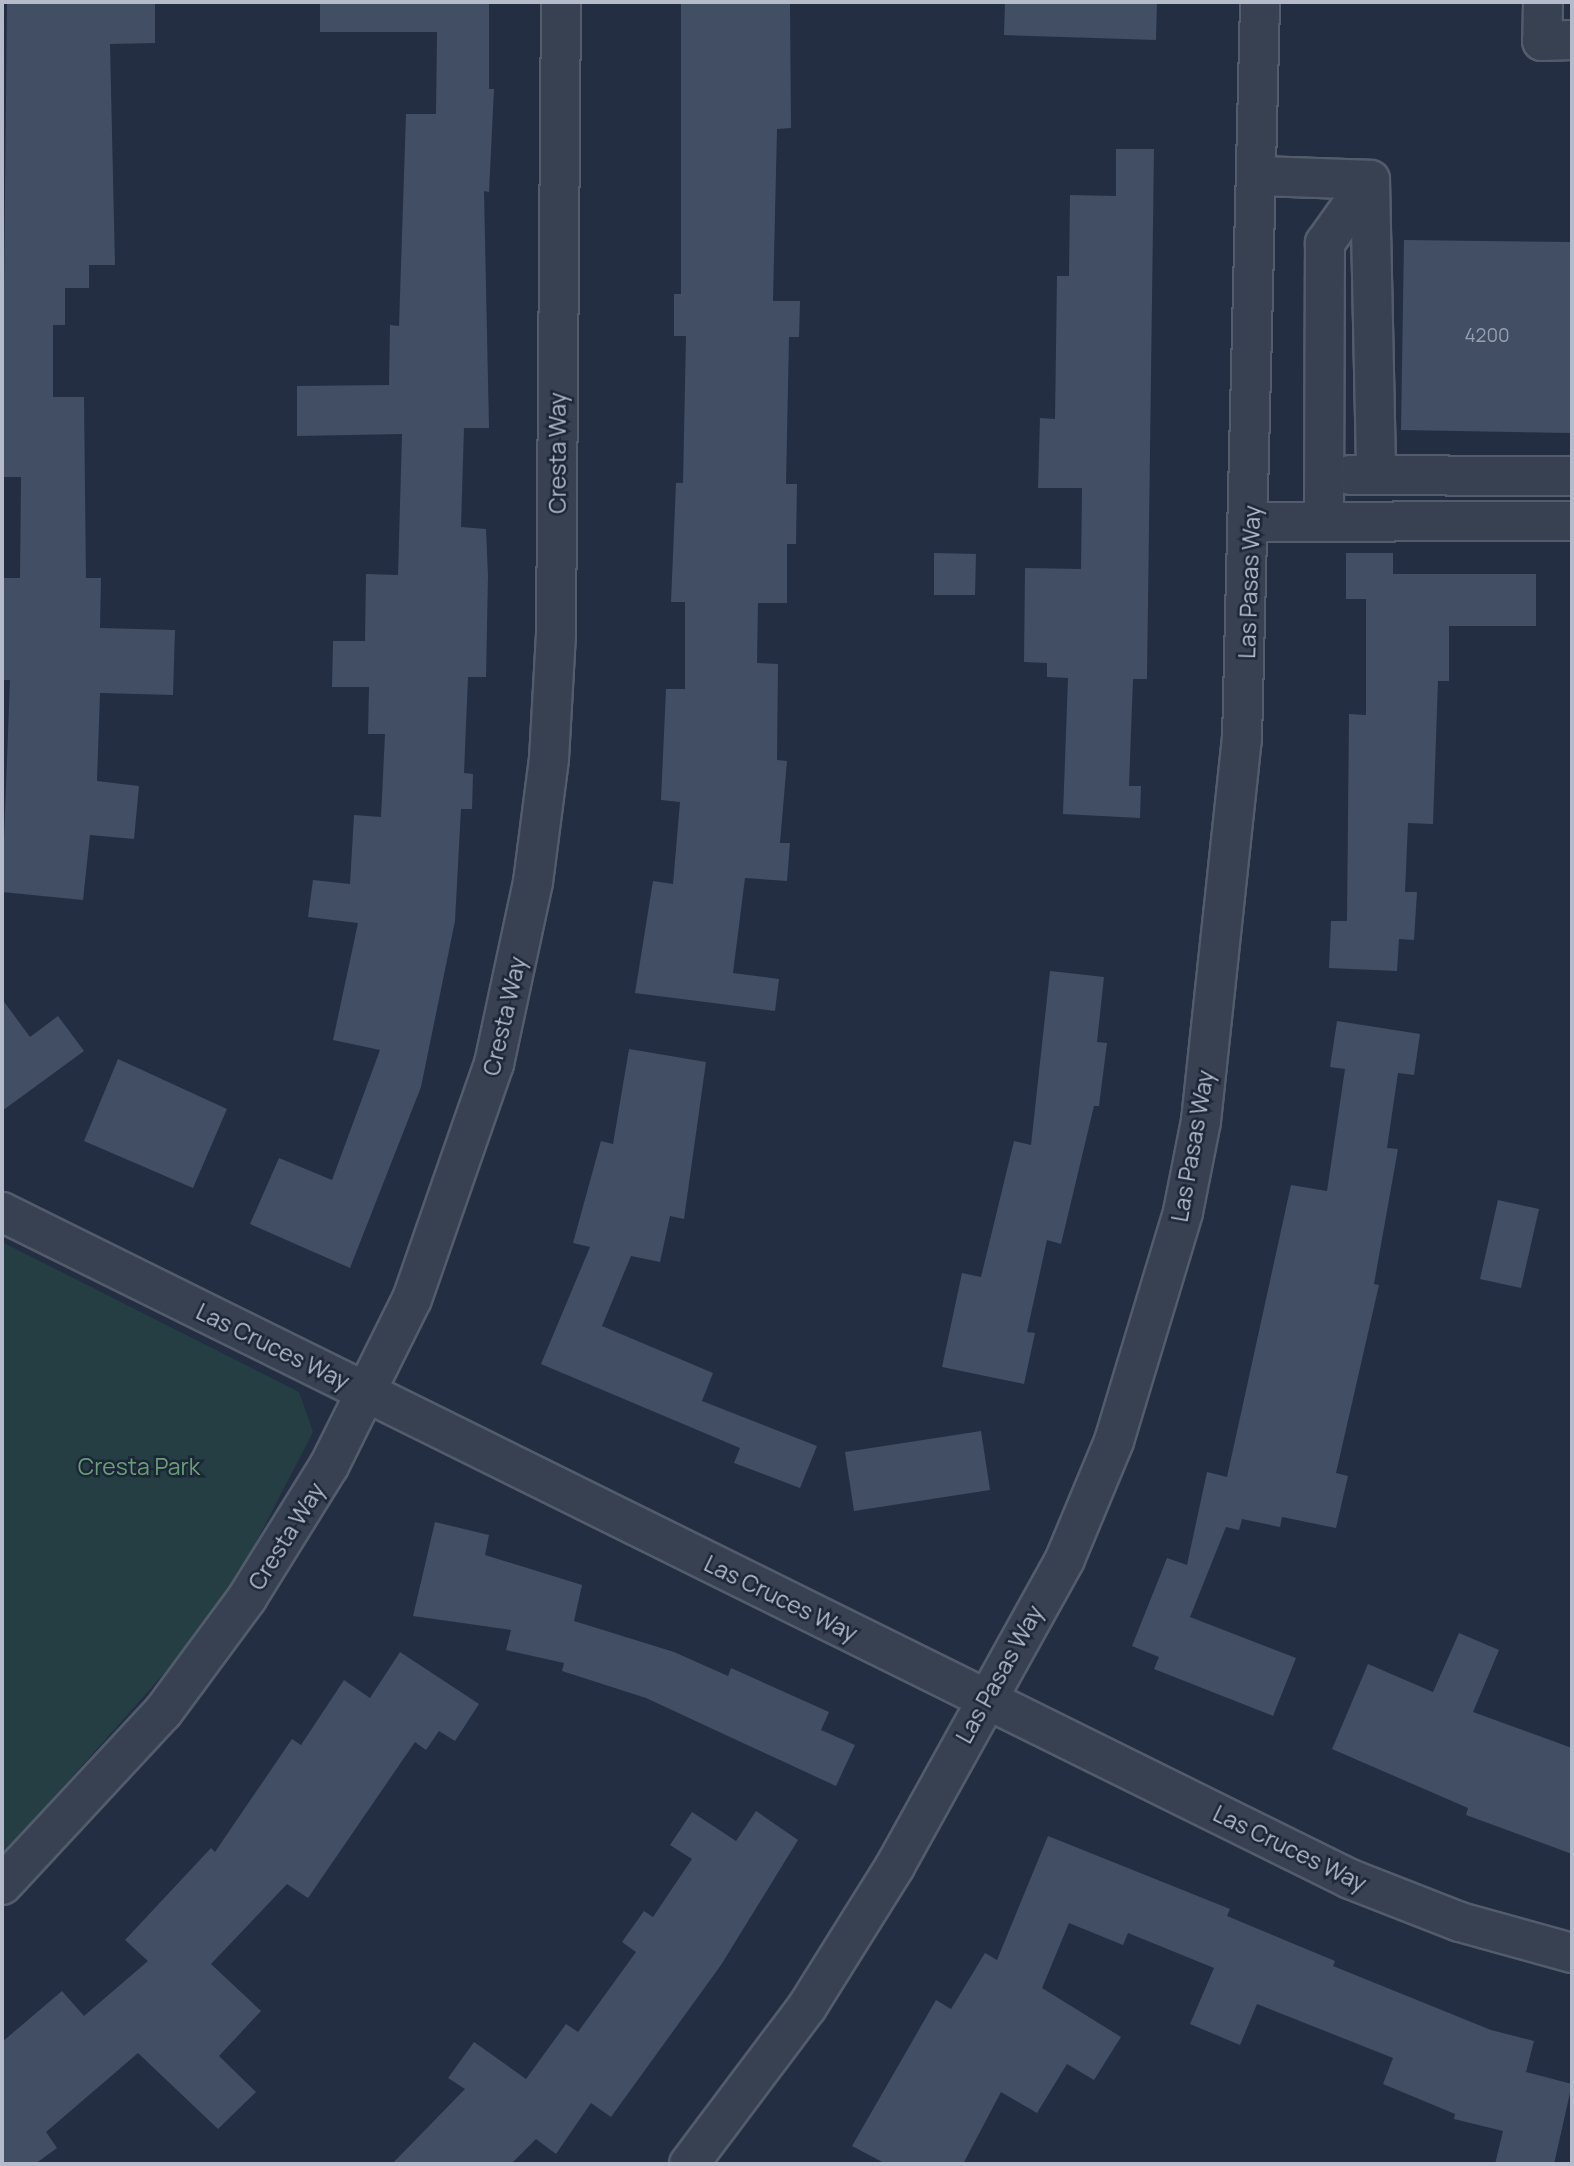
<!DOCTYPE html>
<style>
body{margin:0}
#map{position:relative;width:1574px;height:2166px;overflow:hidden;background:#232e42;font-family:Manrope,sans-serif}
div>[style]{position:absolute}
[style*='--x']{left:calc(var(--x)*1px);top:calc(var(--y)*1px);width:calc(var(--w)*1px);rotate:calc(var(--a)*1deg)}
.green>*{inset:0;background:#253e43}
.building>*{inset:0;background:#414e64}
.roads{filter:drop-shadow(2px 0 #525c6c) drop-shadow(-2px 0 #525c6c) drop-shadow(0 2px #525c6c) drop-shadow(0 -2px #525c6c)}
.minor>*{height:38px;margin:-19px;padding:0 19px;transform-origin:19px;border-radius:19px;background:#374151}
span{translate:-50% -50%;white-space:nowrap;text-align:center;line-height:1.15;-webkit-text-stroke:5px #1c2636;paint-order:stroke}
.number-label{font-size:19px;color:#97a0b2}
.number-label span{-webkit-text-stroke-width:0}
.street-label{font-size:23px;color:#b4bccc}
.park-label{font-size:23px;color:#689f77}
.frame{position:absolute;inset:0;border:4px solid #b4bccc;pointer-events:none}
</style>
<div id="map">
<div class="green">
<i style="clip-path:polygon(2px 1242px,299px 1392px,313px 1432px,222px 1608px,2px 1856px)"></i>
</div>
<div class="building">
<i style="clip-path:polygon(7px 2px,155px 2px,155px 43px,110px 44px,115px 265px,89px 265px,89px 288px,65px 288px,65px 325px,53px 325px,53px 397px,84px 397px,86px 578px,101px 578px,100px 628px,175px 630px,173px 695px,100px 693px,97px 781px,139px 786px,134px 839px,90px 835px,83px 900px,2px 892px,10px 680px,2px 680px,2px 578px,20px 578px,21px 477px,2px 477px)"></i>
<i style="clip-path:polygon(320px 2px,489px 2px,489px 89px,494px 89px,489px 192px,484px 191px,489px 428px,464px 428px,461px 527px,486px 529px,488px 576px,486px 677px,468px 677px,464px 773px,473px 774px,472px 809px,461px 809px,455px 921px,421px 1087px,350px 1268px,250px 1224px,279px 1158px,332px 1180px,380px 1050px,333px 1040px,358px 923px,308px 917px,313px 880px,350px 884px,354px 815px,381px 817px,385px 734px,368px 734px,369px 687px,332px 687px,333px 641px,365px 641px,366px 574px,398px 575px,402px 434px,297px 436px,297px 386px,389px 385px,390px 325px,399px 326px,406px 114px,436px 114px,437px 32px,320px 32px)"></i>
<i style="clip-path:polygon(681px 2px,790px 2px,791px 128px,777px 129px,773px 301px,800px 301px,799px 337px,789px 337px,786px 484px,797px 484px,796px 544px,787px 544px,787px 603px,758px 603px,757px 663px,778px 664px,777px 760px,787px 761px,780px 843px,790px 843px,787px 881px,745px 878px,733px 973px,779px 979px,775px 1011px,635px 993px,653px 881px,673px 884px,680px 802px,661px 800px,666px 689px,685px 689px,685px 602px,671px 602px,676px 483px,683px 483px,686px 336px,674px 336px,674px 294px,681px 294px)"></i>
<i style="clip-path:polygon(1005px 2px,1157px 2px,1156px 40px,1004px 35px)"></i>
<i style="clip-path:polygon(1116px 149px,1154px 149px,1147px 679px,1133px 679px,1129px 786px,1141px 786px,1140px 818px,1063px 814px,1068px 678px,1047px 677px,1047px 663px,1024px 662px,1025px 568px,1081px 569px,1082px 488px,1038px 488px,1040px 418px,1055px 419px,1057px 276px,1069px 276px,1070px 195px,1116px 196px)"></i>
<i style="clip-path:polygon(1404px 240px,1572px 242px,1572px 433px,1401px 430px)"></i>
<i style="clip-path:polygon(934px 553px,976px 554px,975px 595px,934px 595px)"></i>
<i style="clip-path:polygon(1346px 553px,1393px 553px,1393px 574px,1536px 574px,1536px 626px,1449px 626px,1449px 681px,1438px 681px,1433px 824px,1408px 823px,1405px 892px,1417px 892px,1414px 940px,1399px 939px,1397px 971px,1329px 968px,1331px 921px,1347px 921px,1349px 714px,1366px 715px,1366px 599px,1346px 599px)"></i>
<i style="clip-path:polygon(1050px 971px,1104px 977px,1097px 1042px,1107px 1043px,1099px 1106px,1094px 1106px,1061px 1244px,1047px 1240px,1027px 1332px,1035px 1333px,1024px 1384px,942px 1367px,962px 1273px,981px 1277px,1014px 1141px,1031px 1145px)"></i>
<i style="clip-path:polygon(2px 999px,30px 1037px,58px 1016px,84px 1051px,2px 1111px)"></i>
<i style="clip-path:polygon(1337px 1021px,1420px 1034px,1414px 1075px,1398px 1073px,1387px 1148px,1398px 1149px,1374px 1284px,1379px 1285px,1336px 1473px,1348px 1476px,1336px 1528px,1282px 1517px,1280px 1527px,1242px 1519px,1239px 1530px,1226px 1527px,1190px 1617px,1296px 1658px,1273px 1716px,1154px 1669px,1159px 1657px,1132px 1646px,1167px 1558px,1187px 1565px,1207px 1472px,1227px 1477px,1291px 1185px,1327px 1191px,1345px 1069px,1330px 1067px)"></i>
<i style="clip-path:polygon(629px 1049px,706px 1062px,684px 1219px,670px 1216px,660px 1262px,631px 1256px,602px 1326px,713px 1373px,702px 1401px,817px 1446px,800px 1488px,734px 1463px,740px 1448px,541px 1364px,590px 1247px,573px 1243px,601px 1141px,613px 1144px)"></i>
<i style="clip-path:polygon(118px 1059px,227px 1109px,193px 1188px,84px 1141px)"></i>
<i style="clip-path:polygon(1498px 1200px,1539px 1209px,1521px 1288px,1480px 1279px)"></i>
<i style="clip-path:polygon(981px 1431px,990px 1490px,854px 1511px,845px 1452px)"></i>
<i style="clip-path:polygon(435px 1522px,489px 1535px,485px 1555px,582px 1585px,574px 1621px,674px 1652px,728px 1676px,731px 1668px,829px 1712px,821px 1730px,855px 1745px,836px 1786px,646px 1698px,562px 1671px,564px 1663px,506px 1650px,511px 1630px,413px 1616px)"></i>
<i style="clip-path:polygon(1459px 1633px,1499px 1650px,1473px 1712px,1572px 1748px,1572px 1854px,1466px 1815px,1468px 1808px,1332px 1749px,1368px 1664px,1433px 1692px)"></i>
<i style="clip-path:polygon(400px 1652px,479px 1704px,455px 1741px,439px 1731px,426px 1750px,415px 1742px,308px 1898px,287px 1884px,211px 1964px,261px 2011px,219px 2056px,256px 2092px,218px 2129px,138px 2053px,46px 2132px,57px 2148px,35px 2164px,2px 2164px,2px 2042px,62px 1991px,84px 2016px,148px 1961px,125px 1940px,211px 1848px,215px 1852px,292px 1739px,301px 1745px,344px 1680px,370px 1698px)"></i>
<i style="clip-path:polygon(756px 1811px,798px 1840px,721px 1965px,611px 2117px,591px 2103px,556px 2154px,536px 2139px,511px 2164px,392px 2164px,465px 2089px,448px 2078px,474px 2042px,526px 2079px,566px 2024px,578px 2032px,636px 1952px,622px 1942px,644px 1911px,653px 1917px,692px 1859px,670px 1845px,692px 1812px,736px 1841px)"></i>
<i style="clip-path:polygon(1048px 1836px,1230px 1909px,1227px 1916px,1335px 1961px,1333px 1966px,1491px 2030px,1534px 2041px,1526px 2072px,1572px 2084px,1554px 2164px,1495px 2164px,1503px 2131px,1454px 2119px,1455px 2114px,1383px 2084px,1393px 2058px,1257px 2004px,1240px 2045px,1190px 2024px,1214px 1968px,1128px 1933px,1123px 1945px,1069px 1923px,1042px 1988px,1121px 2037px,1094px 2080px,1067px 2064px,1037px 2113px,1001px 2092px,963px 2164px,886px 2164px,852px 2146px,936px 2000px,951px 2009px,985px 1953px,997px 1960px)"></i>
</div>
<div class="roads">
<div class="minor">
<i style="--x:1543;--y:2;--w:39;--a:91"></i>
<i style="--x:1542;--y:41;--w:30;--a:-2"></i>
<i style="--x:1258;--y:176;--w:112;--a:2"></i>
<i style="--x:1370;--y:180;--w:295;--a:88.8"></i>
<i style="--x:1350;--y:475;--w:222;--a:0.3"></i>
<i style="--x:1324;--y:519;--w:276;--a:-89.8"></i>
<i style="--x:1325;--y:243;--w:77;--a:-54.5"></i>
<i style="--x:1252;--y:522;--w:320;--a:-0.2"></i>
<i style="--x:2;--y:1212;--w:1504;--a:26.33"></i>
<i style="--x:1350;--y:1879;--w:118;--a:21.4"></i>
<i style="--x:1460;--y:1922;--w:116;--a:15.5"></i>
<i style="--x:2;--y:1885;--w:236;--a:-47.1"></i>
<i style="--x:163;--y:1712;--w:142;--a:-53.6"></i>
<i style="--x:247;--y:1598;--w:155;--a:-58.2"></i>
<i style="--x:329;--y:1466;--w:186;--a:-63.6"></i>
<i style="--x:412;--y:1299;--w:249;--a:-70.8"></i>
<i style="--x:494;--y:1064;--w:186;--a:-77.9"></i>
<i style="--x:533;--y:882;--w:124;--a:-82.6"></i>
<i style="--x:549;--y:759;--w:125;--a:-86.8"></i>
<i style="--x:556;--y:634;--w:632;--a:-89.55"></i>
<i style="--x:689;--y:2164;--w:196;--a:-53.1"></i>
<i style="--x:807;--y:2007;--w:166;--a:-58"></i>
<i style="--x:895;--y:1866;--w:351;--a:-61"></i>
<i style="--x:1065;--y:1559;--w:128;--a:-67.4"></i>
<i style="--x:1114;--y:1441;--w:239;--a:-73.2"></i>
<i style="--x:1183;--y:1212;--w:93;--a:-78.8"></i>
<i style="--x:1201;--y:1121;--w:383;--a:-83.9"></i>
<i style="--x:1242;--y:740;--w:738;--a:-88.6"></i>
</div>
</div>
<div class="number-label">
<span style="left:1487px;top:336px">4200</span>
</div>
<div class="street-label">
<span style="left:557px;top:453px;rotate:-90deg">Cresta Way</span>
<span style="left:1249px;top:582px;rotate:-88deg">Las Pasas Way</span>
<span style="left:504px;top:1016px;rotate:-77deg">Cresta Way</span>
<span style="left:1192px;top:1146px;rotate:-80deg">Las Pasas Way</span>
<span style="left:273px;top:1346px;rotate:26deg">Las Cruces Way</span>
<span style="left:286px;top:1536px;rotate:-58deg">Cresta Way</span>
<span style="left:781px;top:1598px;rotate:26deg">Las Cruces Way</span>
<span style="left:999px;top:1674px;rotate:-61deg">Las Pasas Way</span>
<span style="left:1290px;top:1848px;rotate:26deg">Las Cruces Way</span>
</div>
<div class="park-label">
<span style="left:139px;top:1466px">Cresta Park</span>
</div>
<div class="frame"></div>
</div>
